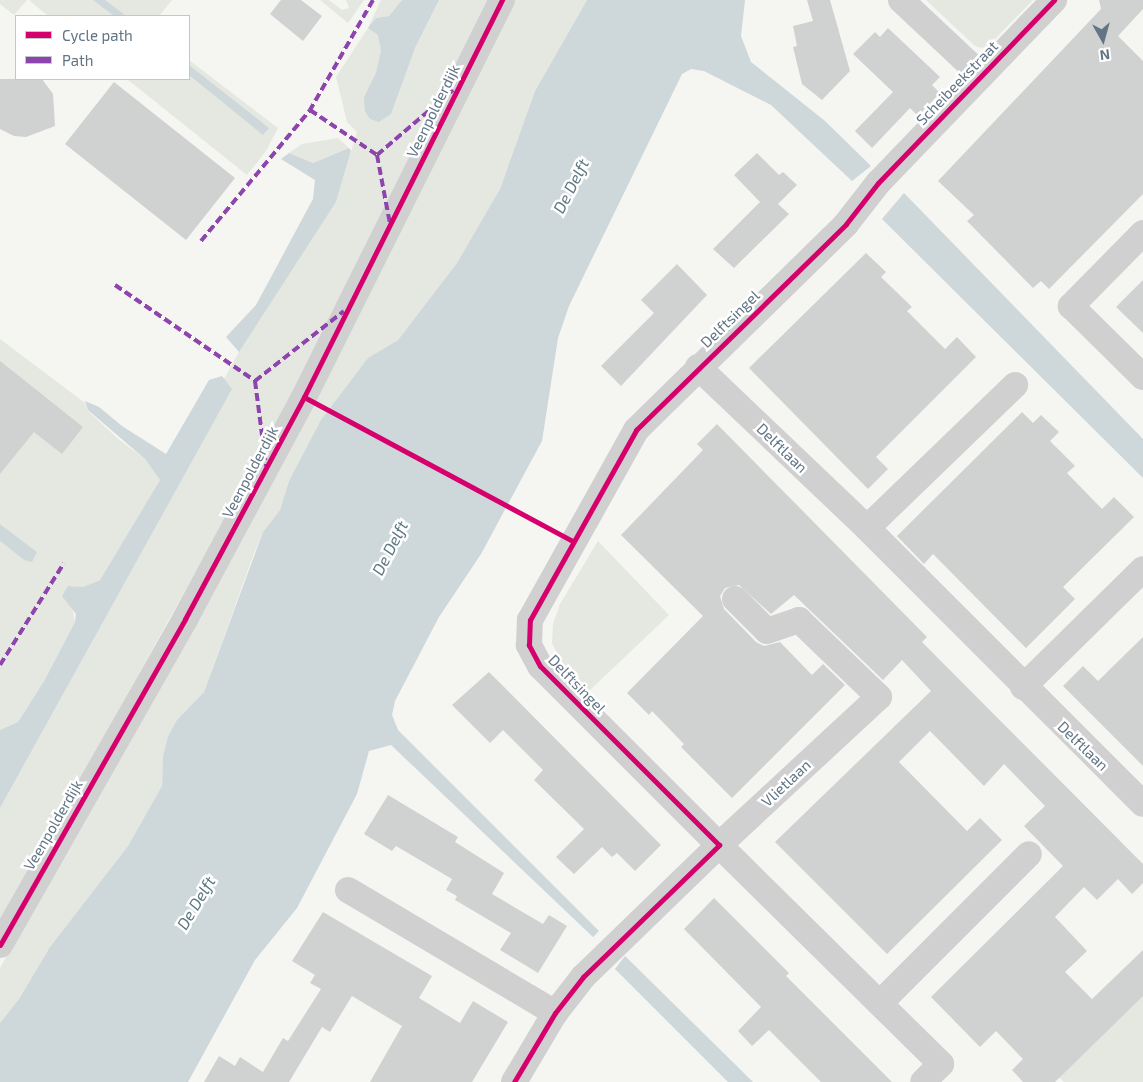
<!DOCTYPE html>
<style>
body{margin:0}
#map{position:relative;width:1143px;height:1082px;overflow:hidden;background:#f5f5f2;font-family:"Exo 2",sans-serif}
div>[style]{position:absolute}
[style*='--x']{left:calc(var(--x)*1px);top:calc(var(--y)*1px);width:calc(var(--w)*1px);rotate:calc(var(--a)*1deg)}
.green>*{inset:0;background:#e4e8e0}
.water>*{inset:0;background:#ced7da}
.building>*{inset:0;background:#d0d1d1}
.minor>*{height:26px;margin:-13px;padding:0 13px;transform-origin:13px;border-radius:13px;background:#d0d0d1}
.quiet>*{height:4px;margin-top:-2px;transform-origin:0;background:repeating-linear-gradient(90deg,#8e44ad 0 8px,transparent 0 12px)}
.cycleway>*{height:5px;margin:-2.5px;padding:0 2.5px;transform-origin:2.5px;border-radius:2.5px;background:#d6006c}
span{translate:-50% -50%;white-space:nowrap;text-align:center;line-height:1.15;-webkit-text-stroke:5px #fff;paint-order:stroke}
.street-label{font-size:15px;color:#627585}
.water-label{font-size:16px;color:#5d7782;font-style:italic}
.legend{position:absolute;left:15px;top:15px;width:175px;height:65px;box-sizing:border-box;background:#fff;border:1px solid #c0c8ce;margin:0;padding:6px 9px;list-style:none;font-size:15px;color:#627585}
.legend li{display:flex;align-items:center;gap:10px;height:25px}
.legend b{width:25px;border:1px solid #c0c8ce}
.north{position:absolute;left:1078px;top:15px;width:50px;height:50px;-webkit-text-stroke:4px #fff;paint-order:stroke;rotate:173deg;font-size:14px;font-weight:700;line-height:20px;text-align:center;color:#627585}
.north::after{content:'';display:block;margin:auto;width:18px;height:22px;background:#627585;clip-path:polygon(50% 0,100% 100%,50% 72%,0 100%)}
</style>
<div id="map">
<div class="green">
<i style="clip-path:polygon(0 0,27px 0,14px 15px,0 4px)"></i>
<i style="clip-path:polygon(29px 0,172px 0,159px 16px,48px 16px)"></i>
<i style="clip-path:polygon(320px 0,329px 0,342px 10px,349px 8px,346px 0,364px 0,348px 23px)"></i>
<i style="clip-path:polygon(381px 0,402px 0,389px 16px,376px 18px,381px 51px,377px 73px,364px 96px,415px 48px,439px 0,492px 0,369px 247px,221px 526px,0 923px,0 808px,231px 390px,224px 379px,252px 328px,336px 202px,357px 132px,347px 122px,336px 77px,368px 28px)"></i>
<i style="clip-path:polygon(509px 0,587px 0,535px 91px,500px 189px,457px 263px,398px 340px,368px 358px,289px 481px,280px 510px,263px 532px,253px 556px,204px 692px,177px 720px,168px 736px,163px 756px,162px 786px,128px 846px,50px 947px,19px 999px,0 1023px,0 968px,64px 854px)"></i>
<i style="clip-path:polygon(926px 0,1033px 0,991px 43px,982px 48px,975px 46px)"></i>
<i style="clip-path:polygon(189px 60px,278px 128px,266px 151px,247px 175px,127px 79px,189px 79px)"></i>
<i style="clip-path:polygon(338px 138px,349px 148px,313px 163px,289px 153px,302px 144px)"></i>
<i style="clip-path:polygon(0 339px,85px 403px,88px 411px,117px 438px,145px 459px,160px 480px,100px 580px,83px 587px,68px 586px,75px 622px,44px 681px,18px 722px,0 730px,0 541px,24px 560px,36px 552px,0 524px)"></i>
<i style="clip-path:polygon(598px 541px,669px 615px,589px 691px,573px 679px,560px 661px,552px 643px,553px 624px,560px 604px)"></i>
<i style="clip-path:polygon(1143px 988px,1143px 1082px,1064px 1082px,1056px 1074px)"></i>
</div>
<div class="water">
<i style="clip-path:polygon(93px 0,105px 0,126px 16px,114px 16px)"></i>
<i style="clip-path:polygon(402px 0,439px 0,415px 48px,391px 114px,379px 122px,370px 119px,365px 111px,364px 97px,376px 73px,381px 51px,378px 35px,368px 28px,376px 18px,389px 16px)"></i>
<i style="clip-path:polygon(587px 0,745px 0,741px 36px,751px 62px,825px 121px,871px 166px,852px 181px,771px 105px,704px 71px,691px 69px,682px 74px,569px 306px,558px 338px,542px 441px,481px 554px,439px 617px,395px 701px,392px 715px,398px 730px,599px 931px,593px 937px,391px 745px,369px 751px,357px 794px,297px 908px,255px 960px,188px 1082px,0 1082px,0 1023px,19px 999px,50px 947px,128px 846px,162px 786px,163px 756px,168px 736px,177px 720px,204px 692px,263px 532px,280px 510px,289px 481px,321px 420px,368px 358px,398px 340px,457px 263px,500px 189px,535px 91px)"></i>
<i style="clip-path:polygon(189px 65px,269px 128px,263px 135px,189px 75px)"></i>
<i style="clip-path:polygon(349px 148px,351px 151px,336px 202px,239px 352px,226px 337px,256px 305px,313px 199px,315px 180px,281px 159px,289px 153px,313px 163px)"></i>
<i style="clip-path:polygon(904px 193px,1143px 439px,1143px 478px,882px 219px)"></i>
<i style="clip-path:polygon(222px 376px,232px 389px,0 808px,0 730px,18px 722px,44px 681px,75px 622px,76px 614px,62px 596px,68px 586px,83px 587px,100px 580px,160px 480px,145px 459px,88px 410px,85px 401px,99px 407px,122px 426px,166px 454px,209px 380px)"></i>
<i style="clip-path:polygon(0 524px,37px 552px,32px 562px,24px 560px,0 541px)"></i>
<i style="clip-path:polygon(625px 956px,753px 1082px,728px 1082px,615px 969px)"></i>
</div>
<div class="building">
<i style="clip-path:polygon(281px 0,301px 0,322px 16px,303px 41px,270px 14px)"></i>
<i style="clip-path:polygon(807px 0,830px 0,850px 71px,822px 100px,802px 84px,793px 47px,797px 46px,793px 26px,813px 21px)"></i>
<i style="clip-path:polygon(1099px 0,1143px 0,1143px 9px,1118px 36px,1143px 61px,1143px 194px,1049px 289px,1041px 281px,1033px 288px,967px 221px,974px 215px,938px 181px,1101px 9px)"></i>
<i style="clip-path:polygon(888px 28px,940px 77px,932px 85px,940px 93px,918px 116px,910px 108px,872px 148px,855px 131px,893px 92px,853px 54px,875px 32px,880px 37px)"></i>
<i style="clip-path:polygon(0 79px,42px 79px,53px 94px,55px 126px,26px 137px,14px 136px,0 129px)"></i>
<i style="clip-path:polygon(114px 82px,235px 178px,186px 240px,65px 144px)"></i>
<i style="clip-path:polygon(757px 153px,779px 175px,783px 172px,797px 185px,778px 204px,789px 214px,734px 268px,713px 249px,760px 202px,734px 175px)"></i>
<i style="clip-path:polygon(866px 253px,886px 272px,881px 277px,912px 307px,907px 311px,945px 349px,957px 337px,976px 357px,876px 457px,888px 469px,868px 489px,749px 368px)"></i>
<i style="clip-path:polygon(677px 264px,707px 295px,621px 386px,601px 366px,654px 313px,641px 300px)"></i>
<i style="clip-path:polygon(1143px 280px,1143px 333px,1116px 307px)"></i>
<i style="clip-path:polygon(0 361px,83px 427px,62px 454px,34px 432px,0 474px)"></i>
<i style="clip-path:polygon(1022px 412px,1033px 423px,1041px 415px,1059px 432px,1050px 441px,1075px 466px,1067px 473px,1102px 509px,1114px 497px,1134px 517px,1063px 587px,1075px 599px,1026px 648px,933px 554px,924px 564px,897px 536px)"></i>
<i style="clip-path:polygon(717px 424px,927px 637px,922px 642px,1143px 864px,1143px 883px,1132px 894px,1118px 879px,1097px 900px,1084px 887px,1055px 917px,1087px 951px,1065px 972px,1092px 999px,1143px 950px,1143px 996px,1055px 1082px,1023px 1082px,1012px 1070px,1023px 1059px,996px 1031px,980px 1047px,931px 997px,1063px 866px,1024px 826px,1045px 806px,1004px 764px,984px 786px,930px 731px,899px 762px,967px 831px,980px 818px,1002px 840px,887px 954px,775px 842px,931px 691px,902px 660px,883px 680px,794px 595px,771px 614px,739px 585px,725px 588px,720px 596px,724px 609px,756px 642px,764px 646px,780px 642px,812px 675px,823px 664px,845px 685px,732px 798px,681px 747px,684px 744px,652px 711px,649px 715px,627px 693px,703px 616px,621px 535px,703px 450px,697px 444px)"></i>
<i style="clip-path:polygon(1143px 637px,1143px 766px,1063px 686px,1083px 666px,1098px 681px)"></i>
<i style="clip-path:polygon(489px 672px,661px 845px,635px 871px,617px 853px,612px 857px,602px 847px,574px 874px,556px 857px,584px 829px,534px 780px,543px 770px,503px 730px,490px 743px,452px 705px)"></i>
<i style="clip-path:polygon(388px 795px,458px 837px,455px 842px,504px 873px,492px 894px,543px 924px,549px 915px,567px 926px,538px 973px,500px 950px,511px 933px,455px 900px,457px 896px,446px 890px,452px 879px,396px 846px,392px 851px,364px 834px)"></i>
<i style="clip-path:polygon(714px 898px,789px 973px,786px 976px,892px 1082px,821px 1082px,769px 1030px,752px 1046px,738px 1031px,761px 1007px,684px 929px)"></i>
<i style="clip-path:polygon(323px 912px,432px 976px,419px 998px,460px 1023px,473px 1001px,508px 1022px,472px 1082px,370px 1082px,402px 1026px,352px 996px,330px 1032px,322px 1027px,289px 1082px,204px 1082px,219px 1056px,235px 1066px,240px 1057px,263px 1072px,283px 1038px,288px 1041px,321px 989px,310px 983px,315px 975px,292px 961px)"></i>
</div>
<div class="minor">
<i style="--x:901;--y:0;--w:110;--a:43.2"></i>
<i style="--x:1143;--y:233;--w:103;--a:134.6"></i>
<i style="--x:1071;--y:306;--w:101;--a:44.6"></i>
<i style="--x:698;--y:367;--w:233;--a:43.6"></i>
<i style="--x:867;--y:528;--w:390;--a:45"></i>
<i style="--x:867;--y:528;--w:206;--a:-44"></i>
<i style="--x:735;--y:599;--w:45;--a:45"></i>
<i style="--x:767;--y:631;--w:34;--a:-19"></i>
<i style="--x:799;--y:620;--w:111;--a:43.9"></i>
<i style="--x:879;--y:697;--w:218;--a:137.2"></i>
<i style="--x:719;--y:845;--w:312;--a:44.6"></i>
<i style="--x:941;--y:1064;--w:25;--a:135"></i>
<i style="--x:1023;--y:687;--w:168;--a:-44.5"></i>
<i style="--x:348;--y:890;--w:241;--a:30.7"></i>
<i style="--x:0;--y:945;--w:375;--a:-60.4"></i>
<i style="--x:185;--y:619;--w:252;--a:-61.8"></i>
<i style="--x:304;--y:397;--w:444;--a:-63.5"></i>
<i style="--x:881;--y:1002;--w:209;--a:-45"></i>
<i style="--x:514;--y:1082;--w:80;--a:-59.3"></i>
<i style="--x:555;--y:1013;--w:46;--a:-52.1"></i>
<i style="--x:583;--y:977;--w:190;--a:-44.1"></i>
<i style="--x:719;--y:845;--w:253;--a:-135"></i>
<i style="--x:540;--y:666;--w:24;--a:-118"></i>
<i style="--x:529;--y:645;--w:25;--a:-88"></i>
<i style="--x:530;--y:620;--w:218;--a:-60.8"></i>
<i style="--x:636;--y:430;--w:294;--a:-44.4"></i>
<i style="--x:846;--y:224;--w:52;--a:-52"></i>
<i style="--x:878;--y:183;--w:254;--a:-46.1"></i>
</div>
<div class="quiet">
<i style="--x:373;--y:0;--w:127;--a:119.8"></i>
<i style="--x:310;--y:110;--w:81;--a:33.9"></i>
<i style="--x:377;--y:155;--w:70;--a:79.3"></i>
<i style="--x:377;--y:155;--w:100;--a:-40.5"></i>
<i style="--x:201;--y:241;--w:170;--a:-50.2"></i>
<i style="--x:115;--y:285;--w:170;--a:34.4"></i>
<i style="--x:255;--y:381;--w:86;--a:82.6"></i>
<i style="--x:255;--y:381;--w:113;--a:-38.2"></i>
<i style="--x:0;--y:665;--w:120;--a:-57.9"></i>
</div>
<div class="cycleway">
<i style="--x:304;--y:397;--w:305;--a:28.2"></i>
<i style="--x:0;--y:945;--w:375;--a:-60.4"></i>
<i style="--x:185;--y:619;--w:252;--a:-61.8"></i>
<i style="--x:304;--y:397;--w:444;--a:-63.5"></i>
<i style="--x:514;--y:1082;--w:80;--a:-59.3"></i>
<i style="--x:555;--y:1013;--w:46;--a:-52.1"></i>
<i style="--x:583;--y:977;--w:190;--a:-44.1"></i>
<i style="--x:719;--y:845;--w:253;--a:-135"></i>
<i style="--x:540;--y:666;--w:24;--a:-118"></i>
<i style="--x:529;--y:645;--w:25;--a:-88"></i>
<i style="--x:530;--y:620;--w:218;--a:-60.8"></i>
<i style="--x:636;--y:430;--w:294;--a:-44.4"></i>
<i style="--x:846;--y:224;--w:52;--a:-52"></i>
<i style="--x:878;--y:183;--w:254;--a:-46.1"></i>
</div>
<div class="street-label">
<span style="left:957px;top:83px;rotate:-46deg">Scheibeekstraat</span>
<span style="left:433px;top:111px;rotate:-64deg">Veenpolderdijk</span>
<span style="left:730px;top:319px;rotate:-44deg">Delftsingel</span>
<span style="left:782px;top:448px;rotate:44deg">Delftlaan</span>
<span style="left:250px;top:472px;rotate:-62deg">Veenpolderdijk</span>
<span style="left:577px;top:684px;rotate:46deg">Delftsingel</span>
<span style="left:1083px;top:746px;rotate:44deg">Delftlaan</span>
<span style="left:786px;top:783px;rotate:-43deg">Vlietlaan</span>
<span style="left:53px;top:825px;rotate:-60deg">Veenpolderdijk</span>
</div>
<div class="water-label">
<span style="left:571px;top:186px;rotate:-63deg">De Delft</span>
<span style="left:390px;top:548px;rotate:-63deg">De Delft</span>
<span style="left:196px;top:903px;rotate:-59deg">De Delft</span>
</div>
<ul class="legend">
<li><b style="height:6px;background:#d6006c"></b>Cycle path</li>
<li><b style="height:6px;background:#8e44ad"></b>Path</li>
</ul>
<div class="north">N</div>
</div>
